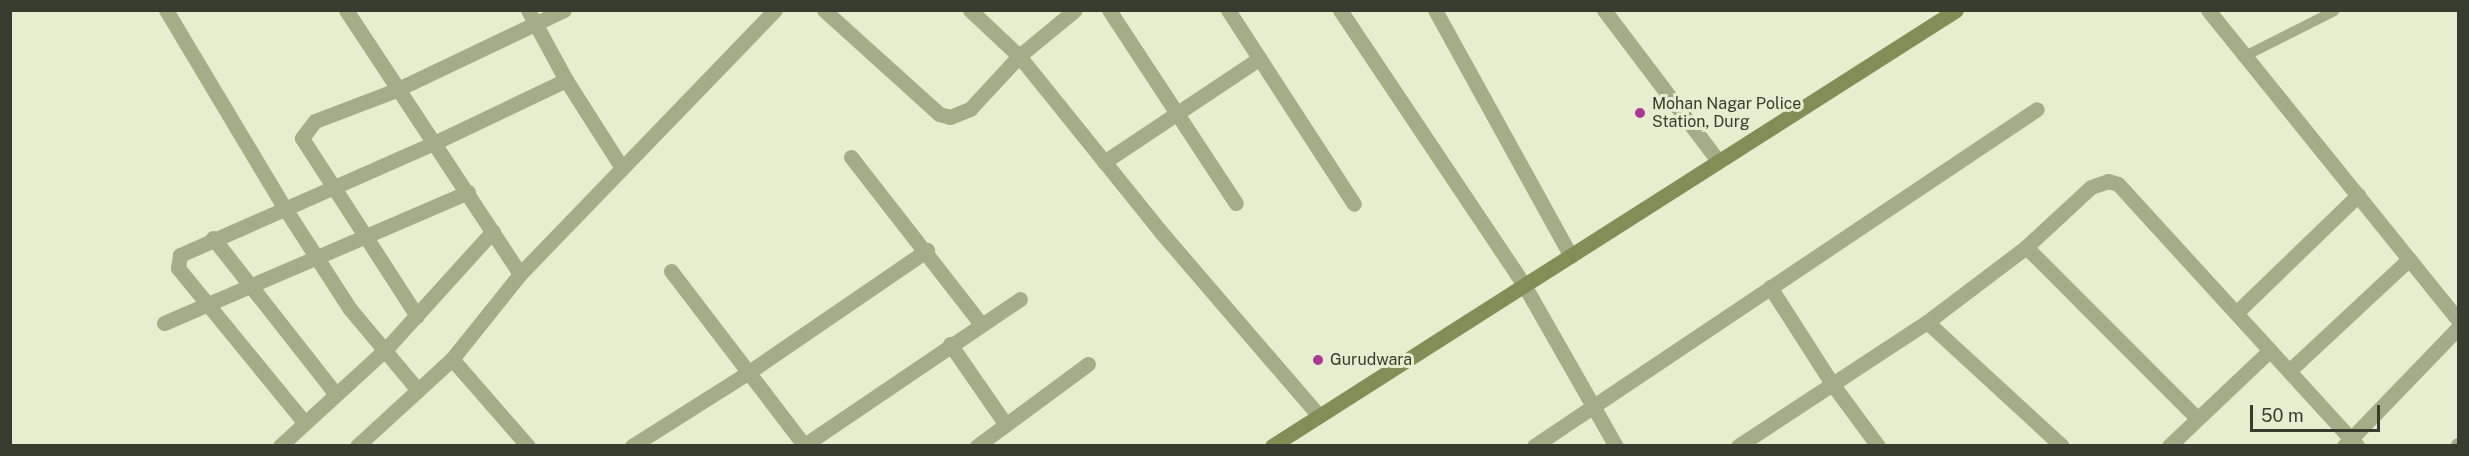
<!DOCTYPE html>
<style>
body{margin:0}
#map{position:relative;width:2469px;height:456px;overflow:hidden;background:#e5eece;font-family:"Public Sans",sans-serif}
div>[style]{position:absolute}
[style*='--x']{left:calc(var(--x)*1px);top:calc(var(--y)*1px);width:calc(var(--w)*1px);rotate:calc(var(--a)*1deg)}
.lane>*{height:10px;margin:-5px;padding:0 5px;transform-origin:5px;border-radius:5px;background:#a3ad88}
.street>*{height:15px;margin:-7.5px;padding:0 7.5px;transform-origin:7.5px;border-radius:7.5px;background:#a3ad88}
.secondary>*{height:15px;margin:-7.5px;padding:0 7.5px;transform-origin:7.5px;border-radius:7.5px;background:#818f57}
.dots>*{width:16px;height:16px;translate:-50% -50%;box-sizing:border-box;border:3px solid #e5eece;border-radius:50%}
span{translate:-50% -50%;white-space:nowrap;text-align:center;line-height:1.15;-webkit-text-stroke:6px #e5eece;paint-order:stroke}
.poi-label{font-size:16px;color:#383c2f}
.left{translate:0 -50%;text-align:left}
.frame{position:absolute;inset:0;border:12px solid #383c2f;pointer-events:none}
.scale{position:absolute;left:2250px;top:405px;width:130px;height:27px;box-sizing:border-box;border:3px solid #383c2f;border-top:0;padding-left:8px;font-size:18px;line-height:21px;white-space:nowrap;color:#383c2f;-webkit-text-stroke:4px #e5eece;paint-order:stroke}
</style>
<div id="map">
<div class="lane">
<i style="--x:2245;--y:56;--w:100;--a:-26.8"></i>
</div>
<div class="street">
<i style="--x:166;--y:10;--w:230;--a:59.1"></i>
<i style="--x:284;--y:207;--w:121;--a:57.1"></i>
<i style="--x:350;--y:309;--w:106;--a:50"></i>
<i style="--x:346;--y:10;--w:316;--a:56.6"></i>
<i style="--x:528;--y:10;--w:80;--a:61.5"></i>
<i style="--x:566;--y:80;--w:104;--a:57.5"></i>
<i style="--x:824;--y:10;--w:155;--a:42.1"></i>
<i style="--x:939;--y:114;--w:11;--a:15"></i>
<i style="--x:950;--y:117;--w:22;--a:-22"></i>
<i style="--x:970;--y:109;--w:72;--a:-47.2"></i>
<i style="--x:1019;--y:56;--w:72;--a:-39.4"></i>
<i style="--x:970;--y:10;--w:67;--a:43.2"></i>
<i style="--x:1019;--y:56;--w:225;--a:51.1"></i>
<i style="--x:1160;--y:231;--w:243;--a:49.3"></i>
<i style="--x:1109;--y:10;--w:231;--a:56.7"></i>
<i style="--x:1228;--y:10;--w:231;--a:57"></i>
<i style="--x:1340;--y:10;--w:331;--a:56.2"></i>
<i style="--x:1524;--y:285;--w:185;--a:60.3"></i>
<i style="--x:1435;--y:10;--w:281;--a:61.1"></i>
<i style="--x:1604;--y:10;--w:189;--a:52.9"></i>
<i style="--x:2208;--y:10;--w:398;--a:51.1"></i>
<i style="--x:851;--y:157;--w:212;--a:52.1"></i>
<i style="--x:1104;--y:162;--w:187;--a:-33.7"></i>
<i style="--x:213;--y:238;--w:197;--a:51.8"></i>
<i style="--x:2026;--y:247;--w:240;--a:45"></i>
<i style="--x:671;--y:271;--w:220;--a:52.6"></i>
<i style="--x:1770;--y:287;--w:117;--a:57.3"></i>
<i style="--x:1833;--y:385;--w:76;--a:53.6"></i>
<i style="--x:2236;--y:313;--w:170;--a:-44"></i>
<i style="--x:417;--y:316;--w:212;--a:-122.9"></i>
<i style="--x:302;--y:138;--w:21;--a:-53"></i>
<i style="--x:315;--y:121;--w:87;--a:-20.9"></i>
<i style="--x:396;--y:90;--w:186;--a:-25.5"></i>
<i style="--x:1927;--y:322;--w:183;--a:42.6"></i>
<i style="--x:164;--y:323;--w:331;--a:-23.3"></i>
<i style="--x:950;--y:344;--w:98;--a:55.3"></i>
<i style="--x:452;--y:359;--w:116;--a:48.9"></i>
<i style="--x:2289;--y:371;--w:164;--a:-43"></i>
<i style="--x:304;--y:422;--w:199;--a:-129.3"></i>
<i style="--x:178;--y:268;--w:13;--a:-81"></i>
<i style="--x:180;--y:255;--w:280;--a:-23.8"></i>
<i style="--x:436;--y:142;--w:144;--a:-25.5"></i>
<i style="--x:280;--y:446;--w:144;--a:-42.5"></i>
<i style="--x:386;--y:349;--w:159;--a:-47.8"></i>
<i style="--x:357;--y:446;--w:129;--a:-42.5"></i>
<i style="--x:452;--y:359;--w:109;--a:-51.3"></i>
<i style="--x:520;--y:274;--w:367;--a:-46"></i>
<i style="--x:632;--y:446;--w:138;--a:-32.3"></i>
<i style="--x:749;--y:372;--w:216;--a:-34.4"></i>
<i style="--x:803;--y:446;--w:262;--a:-34.1"></i>
<i style="--x:977;--y:446;--w:138;--a:-36.5"></i>
<i style="--x:1534;--y:446;--w:605;--a:-33.82"></i>
<i style="--x:1738;--y:446;--w:226;--a:-33.3"></i>
<i style="--x:1927;--y:322;--w:124;--a:-37.1"></i>
<i style="--x:2026;--y:247;--w:88;--a:-42.7"></i>
<i style="--x:2091;--y:187;--w:18;--a:-19"></i>
<i style="--x:2108;--y:181;--w:10;--a:17"></i>
<i style="--x:2118;--y:184;--w:355;--a:47.6"></i>
<i style="--x:2169;--y:446;--w:139;--a:-43.5"></i>
<i style="--x:2344;--y:446;--w:164;--a:-46"></i>
<i style="--x:2458;--y:446;--w:1;--a:-90"></i>
</div>
<div class="secondary">
<i style="--x:1272;--y:446;--w:811;--a:-32.51"></i>
</div>
<div class="dots">
<i style="left:1640px;top:113px;background:#ab3892"></i>
<i style="left:1318px;top:360px;background:#ab3892"></i>
</div>
<div class="poi-label">
<span class="left" style="left:1652px;top:113px">Mohan Nagar Police<br>Station, Durg</span>
<span class="left" style="left:1330px;top:360px">Gurudwara</span>
</div>
<div class="frame"></div>
<div class="scale">50 m</div>
</div>
